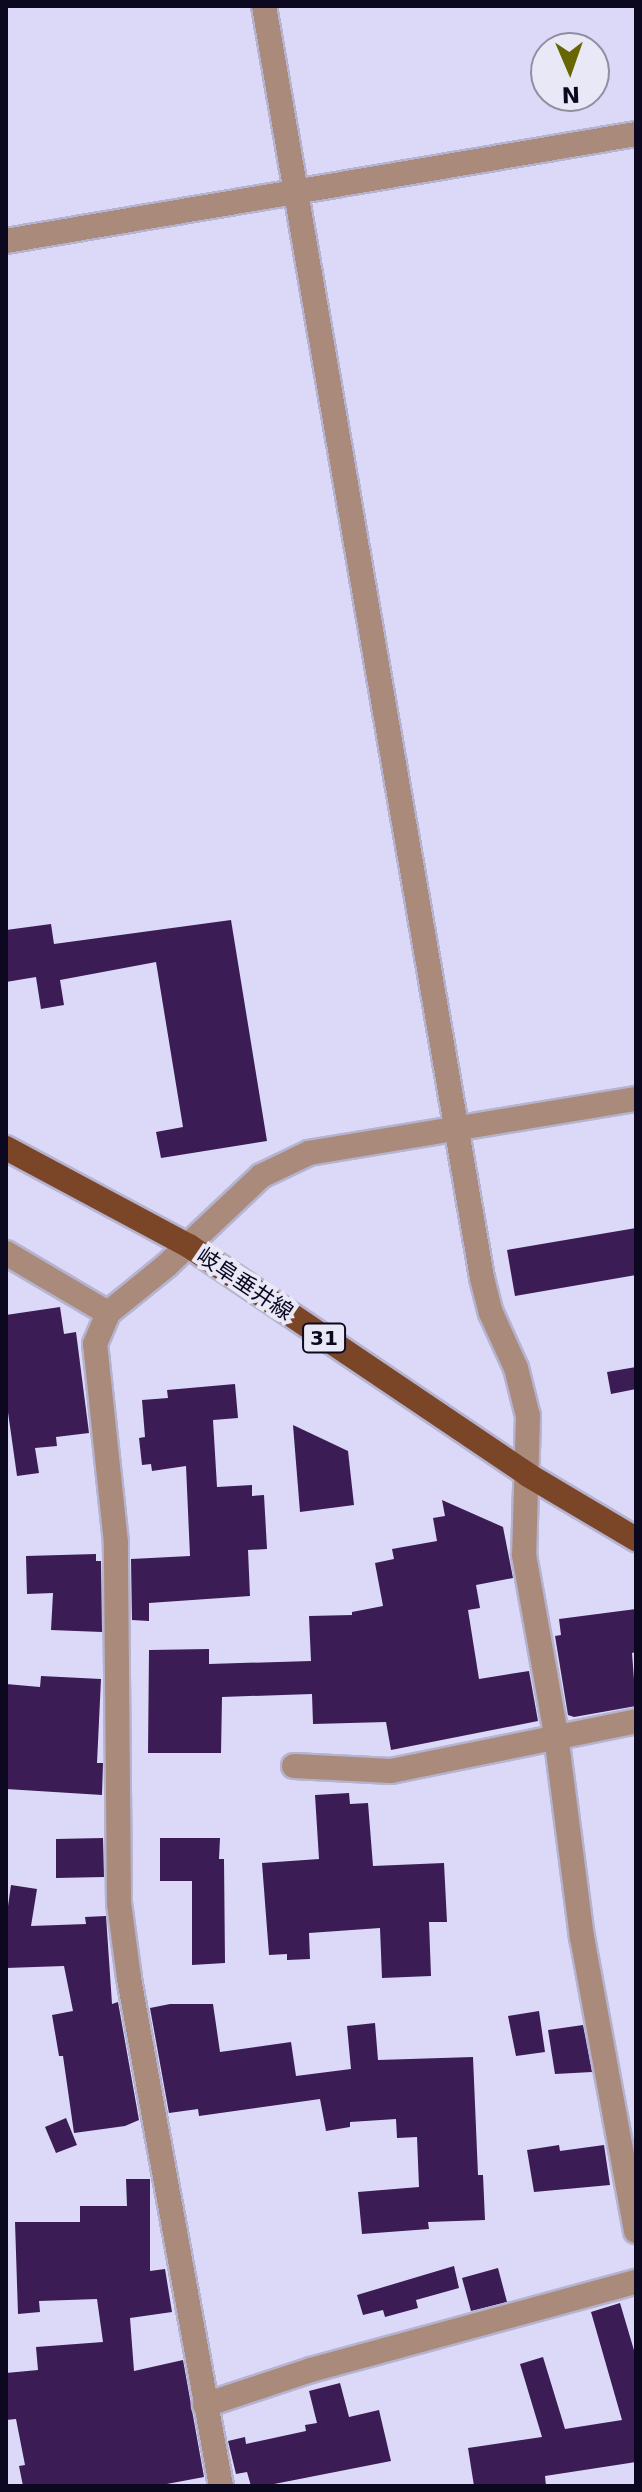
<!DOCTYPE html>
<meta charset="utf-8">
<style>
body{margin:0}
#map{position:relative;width:642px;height:2492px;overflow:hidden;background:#dbd9f7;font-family:"DejaVu Sans","Noto Sans JP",sans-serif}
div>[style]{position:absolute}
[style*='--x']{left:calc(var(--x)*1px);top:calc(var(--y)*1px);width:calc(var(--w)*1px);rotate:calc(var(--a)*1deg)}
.building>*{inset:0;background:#3c1c54}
.roads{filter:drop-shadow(2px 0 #b6b3d0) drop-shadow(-2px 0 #b6b3d0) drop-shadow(0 2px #b6b3d0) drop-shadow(0 -2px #b6b3d0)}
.minor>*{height:24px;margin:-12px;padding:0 12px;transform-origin:12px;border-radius:12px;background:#aa8a7a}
.major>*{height:24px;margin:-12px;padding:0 12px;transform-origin:12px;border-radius:12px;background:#7b4528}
span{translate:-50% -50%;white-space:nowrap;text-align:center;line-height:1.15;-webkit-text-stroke:8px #e9e8f7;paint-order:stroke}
.shield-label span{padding:2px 6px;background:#e9e8f7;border:2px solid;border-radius:6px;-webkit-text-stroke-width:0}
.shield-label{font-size:20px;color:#0c0820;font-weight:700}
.street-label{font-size:22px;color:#0c0820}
.frame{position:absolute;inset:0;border:8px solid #0c0820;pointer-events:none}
.north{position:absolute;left:530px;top:32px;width:80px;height:80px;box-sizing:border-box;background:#e9e8f7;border:2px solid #918ea1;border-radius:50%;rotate:178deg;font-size:22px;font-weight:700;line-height:32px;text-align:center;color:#0c0820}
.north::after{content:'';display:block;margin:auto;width:28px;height:36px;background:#686600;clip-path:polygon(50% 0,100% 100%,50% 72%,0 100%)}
</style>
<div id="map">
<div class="building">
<i style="clip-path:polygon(231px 920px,267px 1141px,161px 1158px,156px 1132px,183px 1127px,156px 962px,60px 980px,64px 1005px,41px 1009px,36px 977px,6px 982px,6px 930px,51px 924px,54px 944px)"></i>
<i style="clip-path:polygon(636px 1228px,636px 1275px,515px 1296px,507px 1250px)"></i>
<i style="clip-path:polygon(60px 1307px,64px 1334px,76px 1332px,89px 1433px,56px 1437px,57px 1446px,35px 1448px,39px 1473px,17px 1476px,6px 1398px,6px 1315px)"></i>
<i style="clip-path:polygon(636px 1367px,636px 1389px,611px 1394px,607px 1372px)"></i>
<i style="clip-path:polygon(235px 1384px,238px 1418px,213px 1420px,217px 1487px,252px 1485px,252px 1496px,264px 1495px,267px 1549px,248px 1550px,250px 1596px,149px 1603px,149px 1621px,132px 1620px,131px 1559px,190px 1556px,186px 1466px,152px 1471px,151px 1464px,142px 1465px,139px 1438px,145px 1437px,142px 1400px,168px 1398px,167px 1390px)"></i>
<i style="clip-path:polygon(293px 1425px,348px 1451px,354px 1505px,300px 1512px)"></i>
<i style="clip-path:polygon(442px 1500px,503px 1527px,513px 1578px,476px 1585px,480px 1608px,468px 1610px,479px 1679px,529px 1671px,538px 1721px,391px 1750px,386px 1722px,313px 1724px,312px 1694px,222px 1697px,221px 1753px,148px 1753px,149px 1650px,209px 1649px,209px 1664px,311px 1661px,309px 1616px,352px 1615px,352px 1612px,383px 1606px,375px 1563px,394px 1559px,392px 1549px,437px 1541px,433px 1518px,445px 1516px)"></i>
<i style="clip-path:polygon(96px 1554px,96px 1561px,101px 1561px,102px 1632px,51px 1630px,53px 1593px,27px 1594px,26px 1556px)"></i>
<i style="clip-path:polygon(636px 1609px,636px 1652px,632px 1653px,636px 1706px,574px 1717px,568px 1715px,555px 1636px,561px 1635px,559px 1619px)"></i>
<i style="clip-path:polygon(41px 1676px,101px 1679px,97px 1763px,103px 1763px,102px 1795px,6px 1789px,6px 1684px,40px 1687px)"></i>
<i style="clip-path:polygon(349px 1793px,350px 1804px,368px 1803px,373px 1866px,444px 1863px,447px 1922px,429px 1922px,431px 1976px,382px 1978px,380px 1928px,309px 1933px,310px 1959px,287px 1960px,287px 1954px,269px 1955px,262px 1863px,319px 1859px,315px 1795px)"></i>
<i style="clip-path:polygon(103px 1838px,104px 1877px,56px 1878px,56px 1839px)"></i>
<i style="clip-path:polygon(160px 1838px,220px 1838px,219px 1859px,224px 1859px,225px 1963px,192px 1965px,192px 1881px,160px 1881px)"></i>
<i style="clip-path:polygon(11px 1885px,37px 1889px,31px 1926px,86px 1924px,85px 1917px,106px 1916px,112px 2004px,118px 2002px,139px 2120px,125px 2126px,74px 2133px,63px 2056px,59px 2056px,52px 2015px,73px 2011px,64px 1966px,6px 1968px,6px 1920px)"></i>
<i style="clip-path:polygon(170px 2004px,213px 2004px,220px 2052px,291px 2042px,296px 2076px,351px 2069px,347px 2026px,375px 2023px,378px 2060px,473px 2057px,478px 2175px,483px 2175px,485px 2220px,428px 2222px,429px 2229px,362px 2234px,358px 2192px,419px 2187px,417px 2137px,397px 2138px,396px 2119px,350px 2122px,350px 2127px,326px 2131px,320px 2099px,199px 2116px,198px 2109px,169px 2113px,150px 2008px)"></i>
<i style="clip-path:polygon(539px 2011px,545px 2052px,516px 2056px,508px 2016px)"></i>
<i style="clip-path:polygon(583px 2025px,592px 2072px,555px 2074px,548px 2030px)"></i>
<i style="clip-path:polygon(66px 2118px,77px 2145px,56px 2153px,45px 2127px)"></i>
<i style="clip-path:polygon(559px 2145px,560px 2151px,604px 2145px,610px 2185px,534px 2192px,527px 2150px)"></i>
<i style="clip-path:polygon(126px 2179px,150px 2179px,150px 2271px,165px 2269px,172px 2312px,130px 2318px,134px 2371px,183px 2360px,204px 2477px,156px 2486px,23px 2486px,19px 2466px,25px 2465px,16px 2419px,6px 2420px,6px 2373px,38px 2370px,36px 2347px,103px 2342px,97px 2299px,39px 2301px,40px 2312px,18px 2314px,15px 2222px,80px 2222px,80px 2206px,127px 2206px)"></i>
<i style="clip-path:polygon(454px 2266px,459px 2288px,416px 2300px,418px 2308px,385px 2317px,383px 2310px,363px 2315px,357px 2295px)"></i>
<i style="clip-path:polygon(498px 2268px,507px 2302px,471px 2311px,462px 2278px)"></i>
<i style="clip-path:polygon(620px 2303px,636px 2357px,636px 2462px,545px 2476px,546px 2486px,474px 2486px,468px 2448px,542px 2437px,520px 2364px,543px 2357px,565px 2429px,622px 2420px,591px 2312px)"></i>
<i style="clip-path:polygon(340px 2383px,349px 2417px,379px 2410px,391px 2461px,264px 2486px,251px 2486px,247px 2472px,236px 2474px,228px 2441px,245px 2437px,246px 2444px,306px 2431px,305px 2425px,317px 2423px,309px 2391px)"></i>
</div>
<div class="roads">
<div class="minor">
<i style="--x:264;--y:6;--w:1291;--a:80.27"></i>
<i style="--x:482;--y:1278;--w:36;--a:76"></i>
<i style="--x:491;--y:1313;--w:60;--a:65.6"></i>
<i style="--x:516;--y:1368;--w:49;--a:76"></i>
<i style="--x:528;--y:1416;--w:139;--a:91.6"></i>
<i style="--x:524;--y:1555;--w:183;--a:79.9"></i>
<i style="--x:556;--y:1735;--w:204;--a:82.7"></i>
<i style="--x:582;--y:1937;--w:299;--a:79.6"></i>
<i style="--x:6;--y:241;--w:639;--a:-9.64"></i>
<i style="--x:6;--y:1253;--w:118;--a:30.5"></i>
<i style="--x:294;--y:1766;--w:97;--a:3"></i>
<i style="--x:391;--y:1771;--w:250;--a:-11.5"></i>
<i style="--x:205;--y:2405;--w:112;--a:-18.3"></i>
<i style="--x:311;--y:2370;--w:337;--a:-15.2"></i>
<i style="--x:221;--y:2486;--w:516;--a:-100.27"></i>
<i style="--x:129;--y:1978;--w:76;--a:-97.6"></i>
<i style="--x:119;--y:1903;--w:360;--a:-90.5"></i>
<i style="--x:116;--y:1543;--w:200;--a:-96"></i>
<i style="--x:95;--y:1344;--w:34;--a:-67"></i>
<i style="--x:108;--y:1313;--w:76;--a:-39.1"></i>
<i style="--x:167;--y:1265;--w:129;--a:-43.4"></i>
<i style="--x:261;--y:1176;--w:53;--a:-25.6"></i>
<i style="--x:309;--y:1153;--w:331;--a:-9.4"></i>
</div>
<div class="major">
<i style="--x:6;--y:1148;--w:208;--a:28.2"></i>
<i style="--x:189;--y:1246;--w:409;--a:34"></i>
<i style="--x:528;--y:1475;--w:126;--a:30.7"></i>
</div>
</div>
<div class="shield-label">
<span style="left:324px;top:1338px">31</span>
</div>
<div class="street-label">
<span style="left:245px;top:1284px;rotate:34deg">岐阜垂井線</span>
</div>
<div class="frame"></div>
<div class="north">N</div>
</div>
